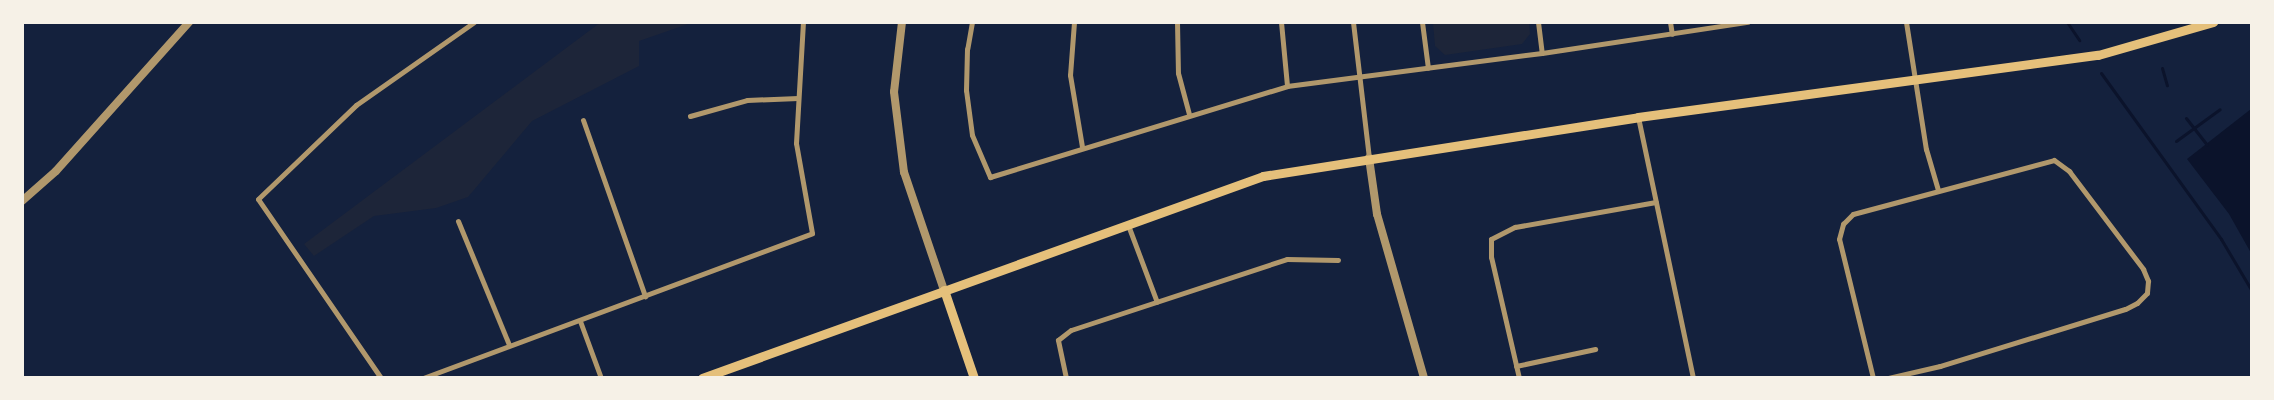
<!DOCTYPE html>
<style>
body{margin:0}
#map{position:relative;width:2274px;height:400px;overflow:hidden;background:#14213d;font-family:"Source Sans 3",sans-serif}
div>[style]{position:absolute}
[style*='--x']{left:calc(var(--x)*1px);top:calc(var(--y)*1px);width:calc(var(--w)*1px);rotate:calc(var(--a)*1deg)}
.green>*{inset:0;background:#1d2539}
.water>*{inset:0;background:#0b132b}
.stream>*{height:3px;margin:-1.5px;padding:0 1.5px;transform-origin:1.5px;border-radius:1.5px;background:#0b132b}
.minor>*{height:5px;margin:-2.5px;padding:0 2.5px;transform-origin:2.5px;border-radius:2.5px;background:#b1986c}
.tertiary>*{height:8px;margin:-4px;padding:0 4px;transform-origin:4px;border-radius:4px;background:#b1986c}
.secondary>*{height:9px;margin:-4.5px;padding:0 4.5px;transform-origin:4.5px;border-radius:4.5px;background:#e5c07b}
span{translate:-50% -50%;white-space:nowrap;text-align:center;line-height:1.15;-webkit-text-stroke:4px #f6f1e7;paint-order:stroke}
.frame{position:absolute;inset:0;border:24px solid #f6f1e7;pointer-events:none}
</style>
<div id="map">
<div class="green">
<i style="clip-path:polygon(601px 22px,691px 23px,639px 41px,639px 66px,532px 121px,468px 197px,436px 208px,374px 216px,314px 256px,304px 244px)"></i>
<i style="clip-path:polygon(1433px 23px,1529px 23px,1530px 34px,1522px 44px,1445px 55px,1435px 46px)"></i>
</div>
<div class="water">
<i style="clip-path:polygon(2251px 109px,2252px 110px,2251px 253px,2229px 214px,2187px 159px)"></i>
</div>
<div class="stream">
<i style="--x:2067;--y:22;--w:22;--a:56"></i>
<i style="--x:2162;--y:68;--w:18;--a:74"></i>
<i style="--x:2101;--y:73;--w:205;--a:54.1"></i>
<i style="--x:2221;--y:239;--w:61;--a:59.2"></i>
<i style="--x:2186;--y:118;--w:34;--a:52"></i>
<i style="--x:2176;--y:141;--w:54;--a:-36"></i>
</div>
<div class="minor">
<i style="--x:972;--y:22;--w:27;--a:100"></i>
<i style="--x:967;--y:49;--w:41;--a:91.4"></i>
<i style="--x:966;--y:90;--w:45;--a:82.4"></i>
<i style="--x:972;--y:135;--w:46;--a:66.8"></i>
<i style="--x:990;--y:177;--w:311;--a:-17"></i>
<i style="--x:1287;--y:86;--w:257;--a:-7.4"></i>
<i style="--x:1542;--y:53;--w:208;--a:-8.6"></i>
<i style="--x:1074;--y:22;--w:53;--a:94.3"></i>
<i style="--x:1070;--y:75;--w:73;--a:80.5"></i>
<i style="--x:1177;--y:22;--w:51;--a:88.9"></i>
<i style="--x:1178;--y:73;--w:42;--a:75"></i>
<i style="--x:1281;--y:22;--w:64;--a:84.6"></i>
<i style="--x:1353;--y:22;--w:137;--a:83.3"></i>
<i style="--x:1422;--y:22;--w:46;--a:82.6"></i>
<i style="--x:1538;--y:22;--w:31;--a:83"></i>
<i style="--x:1670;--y:22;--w:12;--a:81"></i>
<i style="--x:1906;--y:22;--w:129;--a:81.1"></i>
<i style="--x:1926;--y:149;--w:43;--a:73.7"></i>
<i style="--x:690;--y:116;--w:59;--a:-15.7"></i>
<i style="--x:747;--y:100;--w:51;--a:-2.2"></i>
<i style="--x:1638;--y:117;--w:267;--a:78.1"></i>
<i style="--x:583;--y:120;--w:187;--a:70.6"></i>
<i style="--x:458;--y:221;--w:134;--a:67.6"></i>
<i style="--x:1128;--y:225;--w:82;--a:69.4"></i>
<i style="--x:580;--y:321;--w:61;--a:69.8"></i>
<i style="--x:1516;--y:366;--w:81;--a:-12.1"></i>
<i style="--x:381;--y:378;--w:217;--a:-124.5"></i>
<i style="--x:258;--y:199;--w:136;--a:-43.8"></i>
<i style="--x:356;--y:105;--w:144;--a:-35.1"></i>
<i style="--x:423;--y:378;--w:415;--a:-20.4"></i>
<i style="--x:812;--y:233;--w:91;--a:-100.1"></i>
<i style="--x:796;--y:143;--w:121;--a:-86.7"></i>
<i style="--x:1066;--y:378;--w:39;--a:-102"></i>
<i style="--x:1058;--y:340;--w:16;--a:-38"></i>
<i style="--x:1071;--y:330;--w:227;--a:-18.2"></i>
<i style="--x:1287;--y:259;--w:51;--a:1.1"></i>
<i style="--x:1519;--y:378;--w:124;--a:-103"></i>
<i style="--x:1491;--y:257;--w:18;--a:-90"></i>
<i style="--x:1491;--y:239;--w:27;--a:-27"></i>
<i style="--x:1515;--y:227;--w:143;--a:-10.1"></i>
<i style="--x:1873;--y:378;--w:143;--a:-103.7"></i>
<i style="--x:1839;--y:239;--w:16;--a:-75"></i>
<i style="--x:1843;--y:224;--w:14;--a:-45"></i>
<i style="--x:1853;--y:214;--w:208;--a:-15"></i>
<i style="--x:2054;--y:160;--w:19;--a:36"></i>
<i style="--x:2069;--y:171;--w:123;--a:52.9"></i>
<i style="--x:2143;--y:269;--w:13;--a:67"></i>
<i style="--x:2148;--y:281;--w:12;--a:95"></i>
<i style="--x:2147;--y:293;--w:14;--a:135"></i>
<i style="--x:2137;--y:303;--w:13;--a:153"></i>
<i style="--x:2125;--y:309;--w:194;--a:162.9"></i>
<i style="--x:1940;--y:366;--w:53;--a:167"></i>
</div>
<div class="tertiary">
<i style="--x:902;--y:22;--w:70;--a:96.5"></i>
<i style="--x:894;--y:92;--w:81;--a:82.9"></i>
<i style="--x:904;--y:172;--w:125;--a:71.3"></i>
<i style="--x:1369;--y:158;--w:57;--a:81.9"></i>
<i style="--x:1377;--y:214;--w:171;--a:74"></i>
<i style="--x:22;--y:201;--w:45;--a:-41.4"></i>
<i style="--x:56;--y:171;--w:200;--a:-48.2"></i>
</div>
<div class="secondary">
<i style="--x:944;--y:290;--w:93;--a:71.2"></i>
<i style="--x:702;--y:378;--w:596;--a:-19.8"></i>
<i style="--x:1263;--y:176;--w:380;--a:-8.9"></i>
<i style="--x:1638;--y:117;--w:464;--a:-7.7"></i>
<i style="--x:2098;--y:55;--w:120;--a:-16"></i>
</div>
<div class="frame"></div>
</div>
